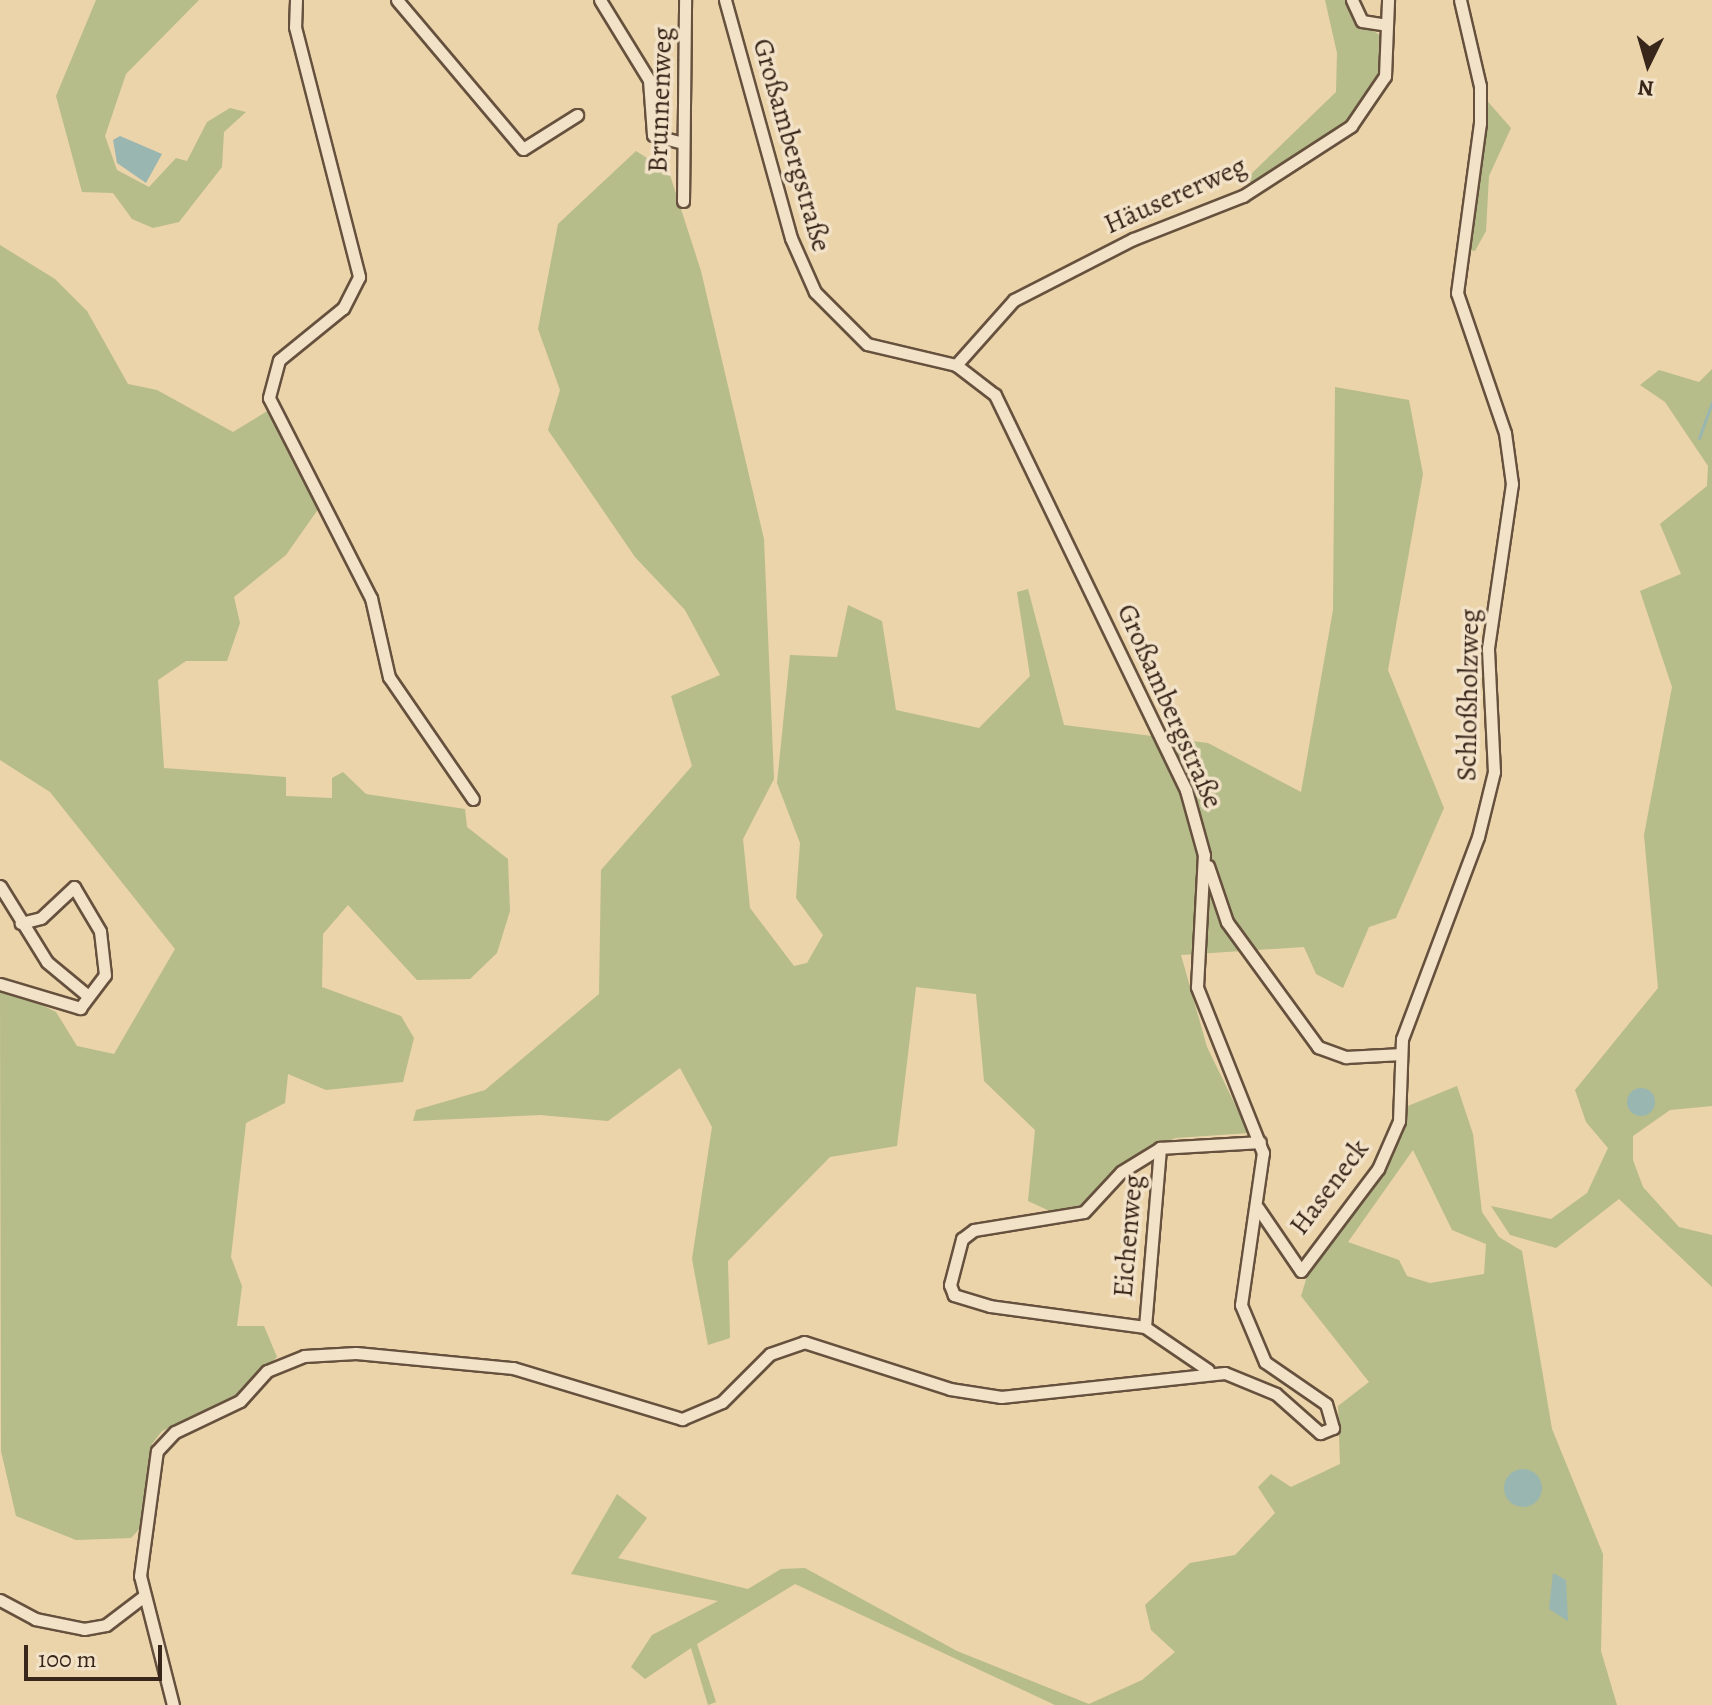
<!DOCTYPE html>
<meta charset="utf-8">
<style>
body{margin:0}
#map{position:relative;width:1712px;height:1705px;overflow:hidden;background:#ebd3aa;font-family:Alegreya,serif}
div>[style]{position:absolute}
[style*='--x']{left:calc(var(--x)*1px);top:calc(var(--y)*1px);width:calc(var(--w)*1px);rotate:calc(var(--a)*1deg)}
.green>*{inset:0;background:#b6bc8a}
.water>*{inset:0;background:#9ab6b1}
.round{border-radius:50%}
.stream>*{height:3px;margin:-1.5px;padding:0 1.5px;transform-origin:1.5px;border-radius:1.5px;background:#9ab6b1}
.roads{filter:drop-shadow(2px 0 #66513e) drop-shadow(-2px 0 #66513e) drop-shadow(0 2px #66513e) drop-shadow(0 -2px #66513e)}
.street>*{height:11px;margin:-5.5px;padding:0 5.5px;transform-origin:5.5px;border-radius:5.5px;background:#f2e2c8}
span{translate:-50% -50%;white-space:nowrap;text-align:center;line-height:1.15;-webkit-text-stroke:7px #f2e2c8;paint-order:stroke}
.street-label{font-size:28px;color:#39261a}
.north{position:absolute;left:1608px;top:24px;width:80px;height:80px;-webkit-text-stroke:6px #f2e2c8;paint-order:stroke;rotate:185deg;font-size:22px;font-weight:700;line-height:32px;text-align:center;color:#39261a}
.north::after{content:'';display:block;margin:auto;width:28px;height:36px;background:#39261a;clip-path:polygon(50% 0,100% 100%,50% 72%,0 100%)}
.scale{position:absolute;left:24px;top:1645px;width:138px;height:36px;box-sizing:border-box;border:4px solid #39261a;border-top:0;padding-left:10px;font-size:24px;line-height:28px;white-space:nowrap;color:#39261a;-webkit-text-stroke:6px #f2e2c8;paint-order:stroke}
</style>
<div id="map">
<div class="green">
<i style="clip-path:polygon(96px 0,199px 0,126px 74px,105px 136px,117px 170px,149px 187px,176px 158px,187px 161px,207px 122px,230px 108px,246px 112px,224px 132px,222px 167px,179px 222px,153px 228px,132px 219px,113px 193px,82px 192px,56px 96px)"></i>
<i style="clip-path:polygon(1325px 0,1348px 0,1354px 18px,1381px 36px,1381px 75px,1346px 125px,1252px 187px,1248px 177px,1336px 92px,1337px 53px)"></i>
<i style="clip-path:polygon(1482px 95px,1511px 128px,1489px 176px,1486px 231px,1475px 251px,1464px 249px)"></i>
<i style="clip-path:polygon(636px 151px,669px 172px,701px 271px,764px 539px,774px 779px,743px 839px,750px 908px,794px 966px,807px 963px,823px 935px,796px 898px,800px 843px,777px 783px,790px 655px,837px 657px,848px 605px,882px 621px,896px 710px,979px 728px,1030px 676px,1017px 592px,1028px 589px,1064px 725px,1208px 743px,1301px 792px,1333px 610px,1335px 387px,1409px 400px,1423px 474px,1388px 670px,1444px 808px,1396px 918px,1369px 927px,1343px 988px,1316px 974px,1304px 947px,1181px 955px,1207px 1047px,1249px 1133px,1176px 1138px,1141px 1152px,1081px 1209px,1056px 1214px,1028px 1201px,1035px 1130px,984px 1081px,976px 994px,916px 987px,897px 1146px,830px 1157px,728px 1261px,730px 1338px,708px 1345px,692px 1259px,712px 1127px,680px 1068px,608px 1121px,540px 1115px,413px 1121px,416px 1110px,485px 1090px,599px 994px,601px 870px,692px 766px,671px 696px,720px 675px,685px 610px,635px 557px,548px 430px,560px 390px,538px 329px,558px 224px)"></i>
<i style="clip-path:polygon(0 245px,55px 279px,87px 311px,128px 384px,157px 390px,233px 432px,269px 410px,321px 505px,286px 555px,234px 597px,240px 623px,227px 661px,186px 661px,158px 680px,164px 768px,286px 777px,286px 796px,332px 798px,332px 778px,343px 772px,366px 794px,465px 809px,467px 827px,508px 859px,510px 911px,497px 953px,470px 979px,417px 980px,348px 905px,323px 934px,322px 987px,401px 1016px,414px 1038px,403px 1082px,326px 1090px,288px 1074px,285px 1103px,246px 1123px,231px 1257px,242px 1286px,237px 1326px,264px 1326px,277px 1357px,234px 1398px,162px 1431px,152px 1444px,148px 1520px,131px 1538px,76px 1540px,16px 1516px,1px 1451px,0 984px,56px 1012px,77px 1046px,114px 1054px,175px 949px,50px 792px,0 760px)"></i>
<i style="clip-path:polygon(1712px 369px,1712px 1106px,1670px 1110px,1633px 1136px,1633px 1160px,1643px 1187px,1679px 1227px,1712px 1235px,1712px 1287px,1619px 1199px,1556px 1248px,1510px 1235px,1491px 1206px,1551px 1219px,1587px 1193px,1608px 1148px,1586px 1122px,1575px 1090px,1658px 988px,1644px 835px,1672px 687px,1640px 591px,1681px 574px,1660px 524px,1707px 486px,1708px 466px,1665px 402px,1640px 385px,1659px 370px,1699px 382px)"></i>
<i style="clip-path:polygon(evenodd,1457px 1086px,1473px 1134px,1482px 1212px,1499px 1237px,1522px 1251px,1552px 1429px,1603px 1554px,1601px 1651px,1617px 1705px,1055px 1705px,795px 1584px,697px 1644px,716px 1702px,708px 1705px,691px 1648px,645px 1679px,631px 1667px,652px 1635px,718px 1601px,571px 1574px,617px 1494px,647px 1518px,618px 1558px,748px 1589px,781px 1569px,805px 1568px,957px 1651px,1089px 1704px,1142px 1680px,1175px 1652px,1151px 1630px,1145px 1605px,1190px 1563px,1235px 1555px,1275px 1513px,1258px 1487px,1271px 1474px,1291px 1487px,1340px 1464px,1338px 1406px,1369px 1382px,1301px 1296px,1313px 1257px,1387px 1165px,1403px 1108px,1457px 1086px,1413px 1150px,1452px 1230px,1486px 1244px,1484px 1274px,1430px 1283px,1407px 1276px,1399px 1260px,1348px 1242px,1413px 1150px)"></i>
</div>
<div class="water">
<i style="clip-path:polygon(120px 136px,162px 154px,146px 183px,117px 163px,113px 140px)"></i>
<i class="round" style="left:1627px;top:1088px;width:28px;height:28px"></i>
<i class="round" style="left:1504px;top:1469px;width:38px;height:38px"></i>
<i style="clip-path:polygon(1553px 1573px,1566px 1580px,1568px 1621px,1549px 1609px)"></i>
</div>
<div class="stream">
<i style="--x:1699;--y:438;--w:38;--a:-70"></i>
</div>
<div class="roads">
<div class="street">
<i style="--x:296;--y:0;--w:27;--a:92"></i>
<i style="--x:295;--y:27;--w:258;--a:75.6"></i>
<i style="--x:359;--y:277;--w:35;--a:117"></i>
<i style="--x:343;--y:308;--w:82;--a:140.9"></i>
<i style="--x:279;--y:360;--w:39;--a:105"></i>
<i style="--x:269;--y:398;--w:225;--a:63"></i>
<i style="--x:371;--y:598;--w:81;--a:77.2"></i>
<i style="--x:389;--y:677;--w:148;--a:55.5"></i>
<i style="--x:397;--y:0;--w:195;--a:49.8"></i>
<i style="--x:523;--y:149;--w:64;--a:-32.2"></i>
<i style="--x:600;--y:0;--w:94;--a:58.5"></i>
<i style="--x:649;--y:80;--w:55;--a:85.8"></i>
<i style="--x:653;--y:135;--w:30;--a:15"></i>
<i style="--x:1352;--y:0;--w:23;--a:65"></i>
<i style="--x:1362;--y:21;--w:25;--a:9"></i>
<i style="--x:683;--y:201;--w:201;--a:-89.4"></i>
<i style="--x:956;--y:365;--w:87;--a:-48.3"></i>
<i style="--x:1014;--y:300;--w:134;--a:-27.1"></i>
<i style="--x:1133;--y:239;--w:118;--a:-21.4"></i>
<i style="--x:1243;--y:196;--w:129;--a:-32.9"></i>
<i style="--x:1351;--y:126;--w:60;--a:-55.8"></i>
<i style="--x:1385;--y:76;--w:76;--a:-87.7"></i>
<i style="--x:1208;--y:866;--w:59;--a:71.3"></i>
<i style="--x:1227;--y:922;--w:155;--a:53.9"></i>
<i style="--x:1318;--y:1047;--w:30;--a:20"></i>
<i style="--x:1346;--y:1057;--w:55;--a:-3.1"></i>
<i style="--x:0;--y:886;--w:89;--a:58.3"></i>
<i style="--x:47;--y:962;--w:53;--a:39.7"></i>
<i style="--x:0;--y:984;--w:84;--a:16.7"></i>
<i style="--x:80;--y:1008;--w:41;--a:-52.9"></i>
<i style="--x:105;--y:975;--w:44;--a:-96.5"></i>
<i style="--x:100;--y:931;--w:51;--a:-120.6"></i>
<i style="--x:74;--y:887;--w:45;--a:136.8"></i>
<i style="--x:41;--y:918;--w:21;--a:166"></i>
<i style="--x:1258;--y:1208;--w:76;--a:55.7"></i>
<i style="--x:1301;--y:1271;--w:128;--a:-53"></i>
<i style="--x:1378;--y:1169;--w:52;--a:-66.4"></i>
<i style="--x:1399;--y:1121;--w:82;--a:-87.9"></i>
<i style="--x:1402;--y:1039;--w:216;--a:-69.4"></i>
<i style="--x:1478;--y:837;--w:67;--a:-76.2"></i>
<i style="--x:1494;--y:772;--w:124;--a:-92.8"></i>
<i style="--x:1488;--y:648;--w:166;--a:-81.7"></i>
<i style="--x:1512;--y:484;--w:51;--a:-97.8"></i>
<i style="--x:1505;--y:433;--w:148;--a:-108.9"></i>
<i style="--x:1457;--y:293;--w:172;--a:-82.3"></i>
<i style="--x:1480;--y:123;--w:37;--a:-90"></i>
<i style="--x:1480;--y:86;--w:88;--a:-103.1"></i>
<i style="--x:1145;--y:1327;--w:180;--a:-85.2"></i>
<i style="--x:1208;--y:1370;--w:76;--a:-145.7"></i>
<i style="--x:1145;--y:1327;--w:156;--a:-172.3"></i>
<i style="--x:990;--y:1306;--w:38;--a:-163"></i>
<i style="--x:954;--y:1295;--w:11;--a:-112"></i>
<i style="--x:950;--y:1285;--w:48;--a:-75.4"></i>
<i style="--x:962;--y:1239;--w:15;--a:-37"></i>
<i style="--x:974;--y:1230;--w:111;--a:-9.3"></i>
<i style="--x:1084;--y:1212;--w:54;--a:-47.2"></i>
<i style="--x:1121;--y:1172;--w:46;--a:-31.6"></i>
<i style="--x:1160;--y:1148;--w:100;--a:-3.4"></i>
<i style="--x:0;--y:1600;--w:40;--a:28"></i>
<i style="--x:35;--y:1619;--w:50;--a:11.5"></i>
<i style="--x:84;--y:1629;--w:22;--a:-10"></i>
<i style="--x:106;--y:1625;--w:48;--a:-37.3"></i>
<i style="--x:173;--y:1705;--w:133;--a:-104.3"></i>
<i style="--x:140;--y:1576;--w:126;--a:-82.3"></i>
<i style="--x:157;--y:1451;--w:26;--a:-47"></i>
<i style="--x:175;--y:1432;--w:72;--a:-25.5"></i>
<i style="--x:240;--y:1401;--w:40;--a:-48"></i>
<i style="--x:267;--y:1371;--w:40;--a:-22"></i>
<i style="--x:304;--y:1356;--w:52;--a:-3.3"></i>
<i style="--x:356;--y:1353;--w:158;--a:5.5"></i>
<i style="--x:513;--y:1368;--w:177;--a:16.8"></i>
<i style="--x:682;--y:1419;--w:43;--a:-23"></i>
<i style="--x:722;--y:1402;--w:68;--a:-45"></i>
<i style="--x:770;--y:1354;--w:36;--a:-19"></i>
<i style="--x:804;--y:1342;--w:153;--a:17.8"></i>
<i style="--x:950;--y:1389;--w:52;--a:8.9"></i>
<i style="--x:1001;--y:1397;--w:225;--a:-6.1"></i>
<i style="--x:1225;--y:1373;--w:55;--a:22.4"></i>
<i style="--x:1276;--y:1394;--w:59;--a:41.6"></i>
<i style="--x:1320;--y:1433;--w:14;--a:-21"></i>
<i style="--x:1333;--y:1428;--w:25;--a:-106"></i>
<i style="--x:1326;--y:1404;--w:74;--a:-145.5"></i>
<i style="--x:1265;--y:1362;--w:62;--a:-112.8"></i>
<i style="--x:1241;--y:1305;--w:154;--a:-81.8"></i>
<i style="--x:1263;--y:1153;--w:179;--a:-111.7"></i>
<i style="--x:1197;--y:987;--w:132;--a:-87"></i>
<i style="--x:1204;--y:855;--w:67;--a:-105.5"></i>
<i style="--x:1186;--y:790;--w:439;--a:-115.8"></i>
<i style="--x:995;--y:395;--w:49;--a:-142.4"></i>
<i style="--x:956;--y:365;--w:91;--a:-166.7"></i>
<i style="--x:867;--y:344;--w:74;--a:-135"></i>
<i style="--x:815;--y:292;--w:59;--a:-114"></i>
<i style="--x:791;--y:238;--w:247;--a:-105.5"></i>
</div>
</div>
<div class="street-label">
<span style="left:660px;top:100px;rotate:-88deg">Brunnenweg</span>
<span style="left:792px;top:145px;rotate:74deg">Großambergstraße</span>
<span style="left:1175px;top:195px;rotate:-24deg">Häusererweg</span>
<span style="left:1468px;top:695px;rotate:-89deg">Schloßholzweg</span>
<span style="left:1170px;top:706px;rotate:66deg">Großambergstraße</span>
<span style="left:1329px;top:1187px;rotate:-53deg">Haseneck</span>
<span style="left:1128px;top:1236px;rotate:-85deg">Eichenweg</span>
</div>
<div class="north">N</div>
<div class="scale">100 m</div>
</div>
